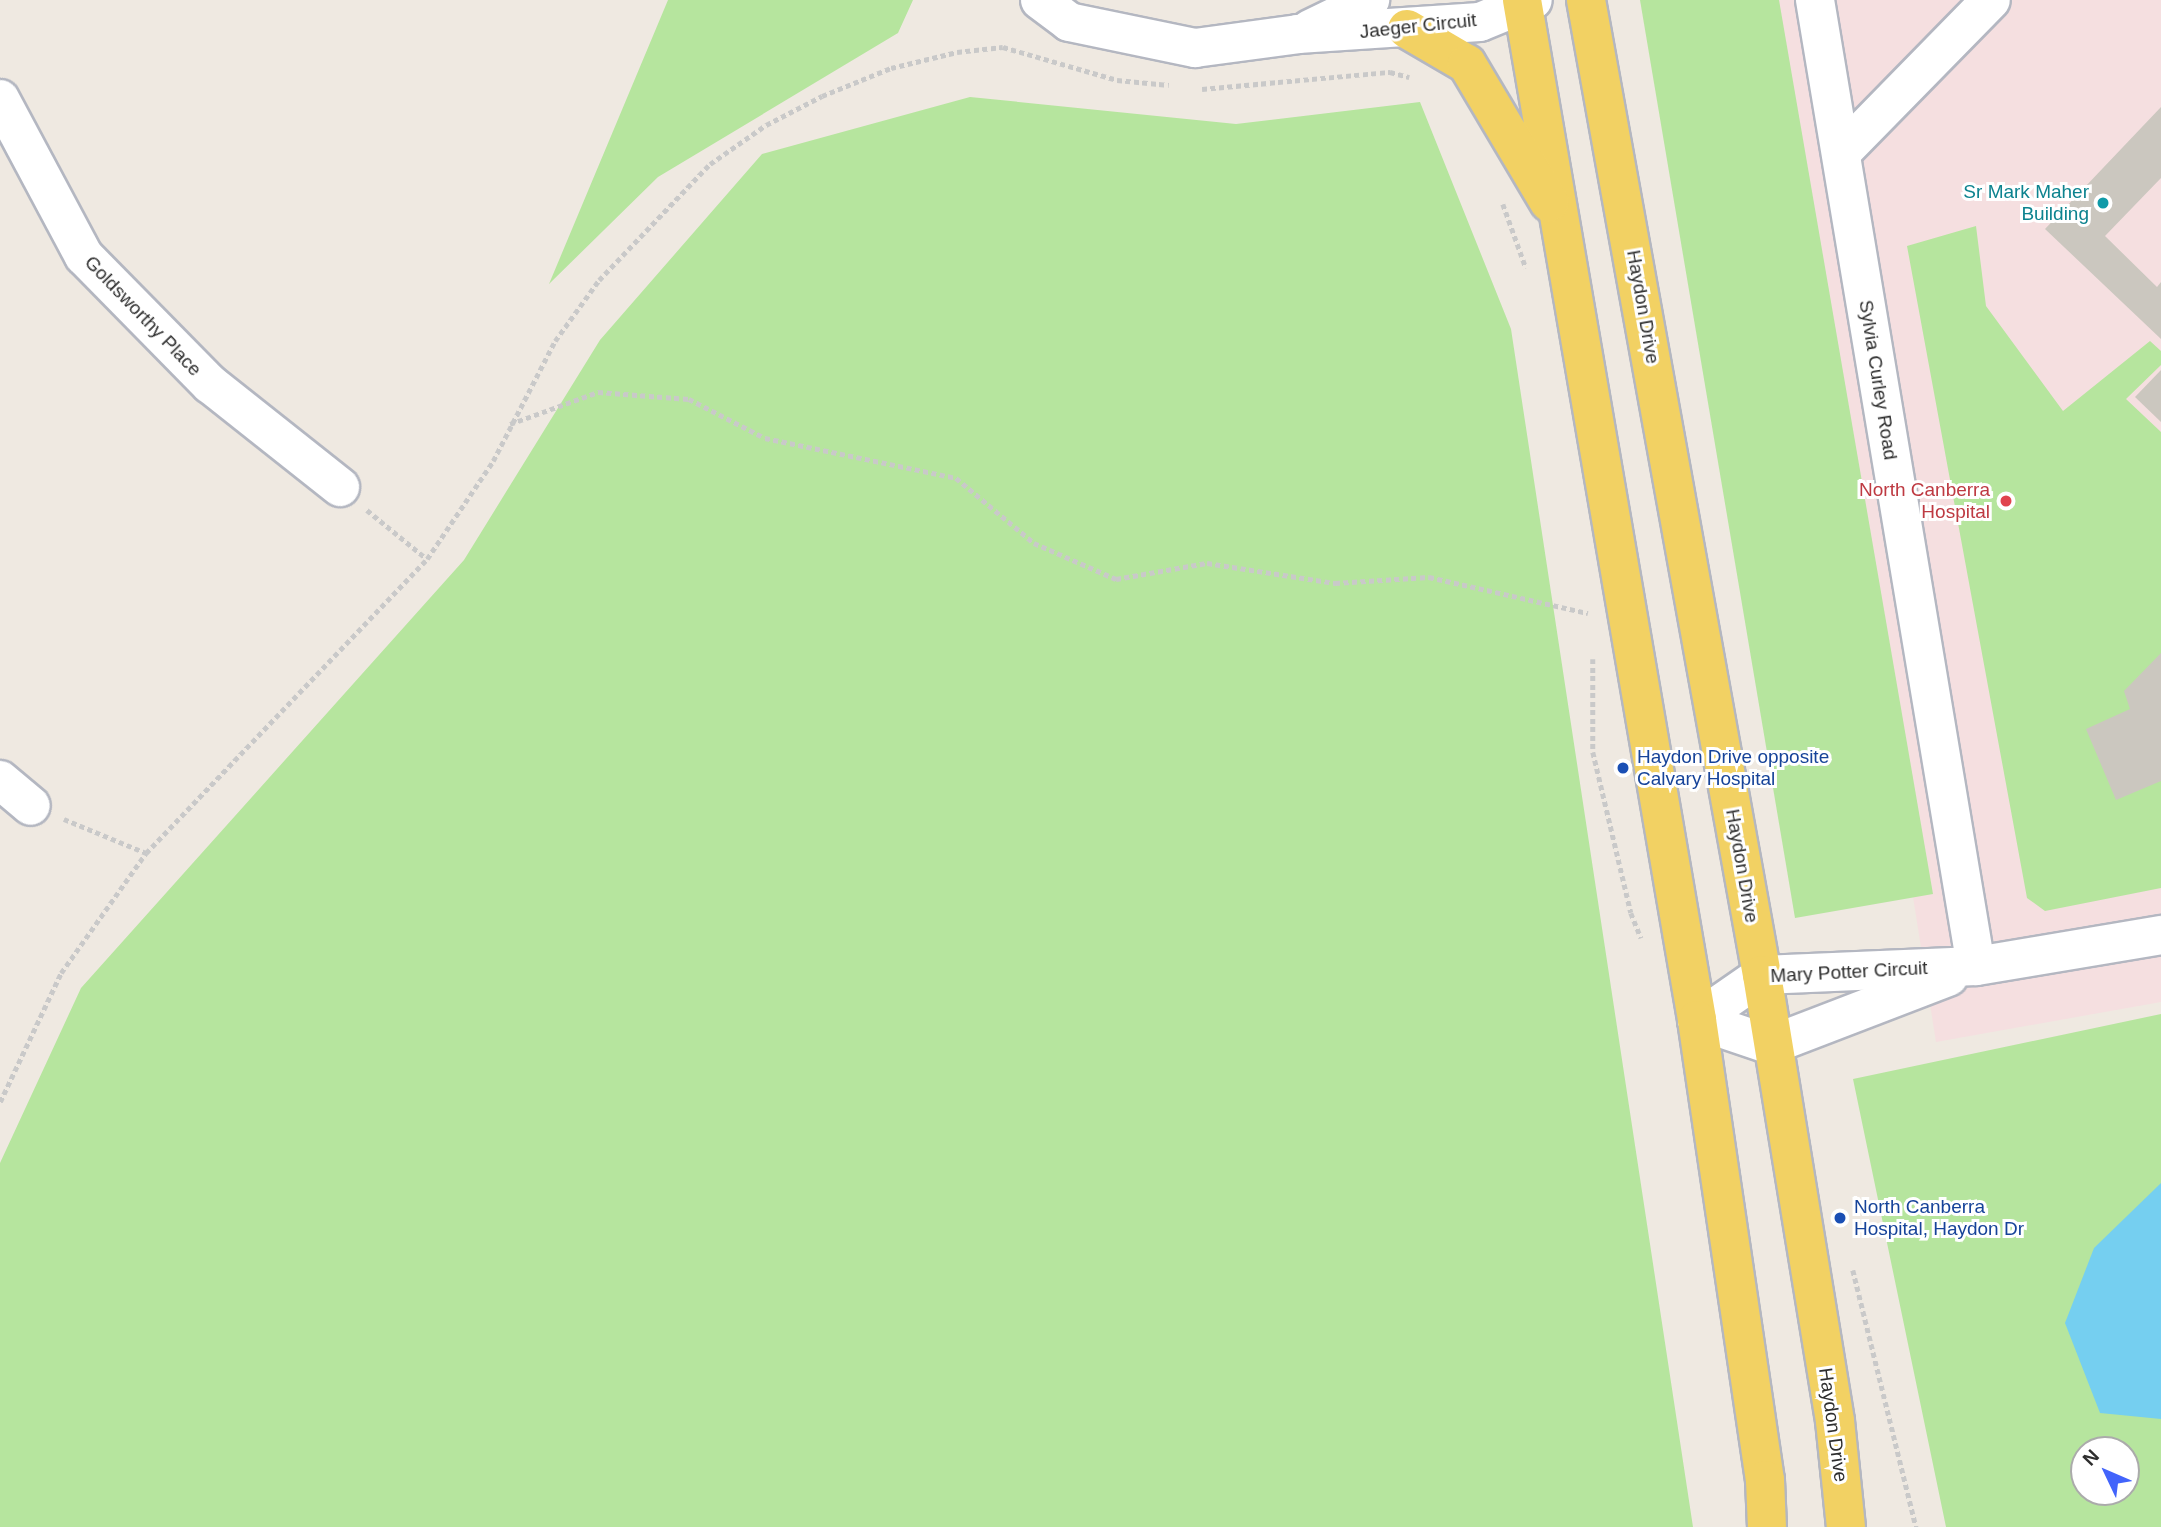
<!DOCTYPE html>
<style>
body{margin:0}
#map{position:relative;width:2161px;height:1527px;overflow:hidden;background:#efe9e1;font-family:Helvetica,sans-serif}
div>[style]{position:absolute}
[style*='--x']{left:calc(var(--x)*1px);top:calc(var(--y)*1px);width:calc(var(--w)*1px);rotate:calc(var(--a)*1deg)}
.medical>*{inset:0;background:#f5dfe0}
.green>*{inset:0;background:#b6e59e}
.water>*{inset:0;background:#75cff0}
.building>*{inset:0;background:#cbc7bf}
.path>*{height:4.5px;margin-top:-2.25px;transform-origin:0;background:repeating-linear-gradient(90deg,#c9c9c9 0 5px,transparent 0 8.5px)}
.roads{filter:drop-shadow(2px 0 #b4b7c1) drop-shadow(-2px 0 #b4b7c1) drop-shadow(0 2px #b4b7c1) drop-shadow(0 -2px #b4b7c1)}
.minor>*{height:38px;margin:-19px;padding:0 19px;transform-origin:19px;border-radius:19px;background:#fff}
.major>*{height:38px;margin:-19px;padding:0 19px;transform-origin:19px;border-radius:19px;background:#f2d163}
.dots>*{width:19px;height:19px;translate:-50% -50%;box-sizing:border-box;border:4px solid #fff;border-radius:50%}
span{translate:-50% -50%;white-space:nowrap;text-align:center;line-height:1.15;-webkit-text-stroke:6px #fff;paint-order:stroke}
.street-label{font-size:19px;color:#2e2e2e}
.culture-label{font-size:19px;color:#0d838f}
.right{translate:-100% -50%;text-align:right}
.health-label{font-size:19px;color:#be3a42}
.transit-label{font-size:19px;color:#164399}
.left{translate:0 -50%;text-align:left}
.north{position:absolute;left:2070px;top:1436px;width:70px;height:70px;box-sizing:border-box;background:#fff;border:2px solid #ababab;border-radius:50%;rotate:314deg;font-size:19px;font-weight:700;line-height:28px;text-align:center;color:#2e2e2e}
.north::after{content:'';display:block;margin:auto;width:24px;height:32px;background:#4264fb;clip-path:polygon(50% 0,100% 100%,50% 72%,0 100%)}
</style>
<div id="map">
<div class="medical">
<i style="clip-path:polygon(1771px 0,2161px 0,2161px 1002px,1936px 1042px)"></i>
</div>
<div class="green">
<i style="clip-path:polygon(668px 0,913px 0,898px 33px,658px 177px,549px 284px)"></i>
<i style="clip-path:polygon(1640px 0,1779px 0,1933px 894px,1795px 918px)"></i>
<i style="clip-path:polygon(970px 97px,1236px 124px,1420px 102px,1511px 329px,1693px 1527px,0 1527px,0 1163px,81px 988px,464px 560px,600px 340px,762px 154px)"></i>
<i style="clip-path:polygon(1976px 226px,1986px 306px,2063px 411px,2150px 341px,2161px 351px,2161px 365px,2126px 399px,2161px 432px,2161px 888px,2045px 911px,2027px 898px,1907px 246px)"></i>
<i style="clip-path:polygon(evenodd,2161px 1014px,2161px 1527px,1946px 1527px,1853px 1079px,2161px 1014px,2084px 1450px,2126px 1450px,2126px 1492px,2084px 1492px,2084px 1450px)"></i>
</div>
<div class="water">
<i style="clip-path:polygon(2161px 1183px,2161px 1419px,2100px 1413px,2065px 1323px,2094px 1248px)"></i>
</div>
<div class="building">
<i style="clip-path:polygon(2161px 107px,2161px 178px,2105px 236px,2157px 287px,2161px 282px,2161px 339px,2045px 229px)"></i>
<i style="clip-path:polygon(2161px 370px,2161px 422px,2135px 397px)"></i>
<i style="clip-path:polygon(2161px 653px,2161px 781px,2116px 800px,2086px 729px,2130px 709px,2124px 691px)"></i>
</div>
<div class="path">
<i style="--x:1202;--y:89;--w:189;--a:-5.2"></i>
<i style="--x:1390;--y:72;--w:20;--a:15"></i>
<i style="--x:1503;--y:204;--w:68;--a:70.2"></i>
<i style="--x:510;--y:424;--w:94;--a:-20"></i>
<i style="--x:598;--y:392;--w:91;--a:4.4"></i>
<i style="--x:689;--y:399;--w:85;--a:27.2"></i>
<i style="--x:765;--y:438;--w:195;--a:11.8"></i>
<i style="--x:956;--y:478;--w:102;--a:39.8"></i>
<i style="--x:1034;--y:543;--w:90;--a:23.7"></i>
<i style="--x:1116;--y:579;--w:92;--a:-10"></i>
<i style="--x:1207;--y:563;--w:130;--a:8.9"></i>
<i style="--x:1335;--y:583;--w:94;--a:-3.7"></i>
<i style="--x:1429;--y:577;--w:163;--a:12.8"></i>
<i style="--x:367;--y:510;--w:77;--a:39.2"></i>
<i style="--x:1593;--y:659;--w:93;--a:90"></i>
<i style="--x:1593;--y:752;--w:165;--a:76.7"></i>
<i style="--x:1631;--y:913;--w:27;--a:68"></i>
<i style="--x:64;--y:819;--w:89;--a:22.5"></i>
<i style="--x:0;--y:1102;--w:143;--a:-64.7"></i>
<i style="--x:61;--y:973;--w:147;--a:-54.7"></i>
<i style="--x:146;--y:853;--w:407;--a:-46.3"></i>
<i style="--x:427;--y:559;--w:118;--a:-56"></i>
<i style="--x:493;--y:461;--w:135;--a:-62.7"></i>
<i style="--x:555;--y:341;--w:75;--a:-54.2"></i>
<i style="--x:599;--y:280;--w:161;--a:-46.3"></i>
<i style="--x:710;--y:164;--w:68;--a:-34.9"></i>
<i style="--x:766;--y:125;--w:63;--a:-27.4"></i>
<i style="--x:822;--y:96;--w:74;--a:-22.1"></i>
<i style="--x:891;--y:68;--w:68;--a:-13.6"></i>
<i style="--x:957;--y:52;--w:46;--a:-6.2"></i>
<i style="--x:1003;--y:47;--w:119;--a:16.1"></i>
<i style="--x:1117;--y:80;--w:52;--a:5.5"></i>
<i style="--x:1853;--y:1270;--w:265;--a:76.2"></i>
</div>
<div class="roads">
<div class="minor">
<i style="--x:1040;--y:0;--w:36;--a:37"></i>
<i style="--x:1069;--y:22;--w:129;--a:11.7"></i>
<i style="--x:1195;--y:48;--w:104;--a:-7.7"></i>
<i style="--x:1298;--y:34;--w:182;--a:-3.8"></i>
<i style="--x:1480;--y:22;--w:57;--a:-22.5"></i>
<i style="--x:1815;--y:0;--w:979;--a:80.54"></i>
<i style="--x:1310;--y:29;--w:67;--a:-25.8"></i>
<i style="--x:0;--y:99;--w:178;--a:61.9"></i>
<i style="--x:84;--y:256;--w:180;--a:45.5"></i>
<i style="--x:210;--y:384;--w:166;--a:38.4"></i>
<i style="--x:1841;--y:153;--w:214;--a:-45.6"></i>
<i style="--x:0;--y:780;--w:40;--a:40"></i>
<i style="--x:1697;--y:1020;--w:79;--a:-34.7"></i>
<i style="--x:1762;--y:975;--w:214;--a:-2.4"></i>
<i style="--x:1976;--y:966;--w:188;--a:-9.5"></i>
<i style="--x:1697;--y:1020;--w:78;--a:18.7"></i>
<i style="--x:1771;--y:1045;--w:190;--a:-21"></i>
</div>
<div class="major">
<i style="--x:1522;--y:0;--w:1035;--a:80.26"></i>
<i style="--x:1697;--y:1020;--w:465;--a:81.6"></i>
<i style="--x:1765;--y:1480;--w:47;--a:87.6"></i>
<i style="--x:1586;--y:0;--w:991;--a:79.77"></i>
<i style="--x:1762;--y:975;--w:452;--a:80.7"></i>
<i style="--x:1835;--y:1421;--w:107;--a:84.1"></i>
<i style="--x:1407;--y:29;--w:69;--a:30.3"></i>
<i style="--x:1467;--y:64;--w:161;--a:59.3"></i>
</div>
</div>
<div class="dots">
<i style="left:2103px;top:203px;background:#0f9aa8"></i>
<i style="left:2006px;top:501px;background:#e0444e"></i>
<i style="left:1623px;top:768px;background:#1a4fb4"></i>
<i style="left:1840px;top:1218px;background:#1a4fb4"></i>
</div>
<div class="street-label">
<span style="left:1418px;top:26px;rotate:-6deg">Jaeger Circuit</span>
<span style="left:1643px;top:307px;rotate:80deg">Haydon Drive</span>
<span style="left:143px;top:316px;rotate:46deg">Goldsworthy Place</span>
<span style="left:1878px;top:380px;rotate:81deg">Sylvia Curley Road</span>
<span style="left:1742px;top:866px;rotate:80deg">Haydon Drive</span>
<span style="left:1849px;top:972px;rotate:-3deg">Mary Potter Circuit</span>
<span style="left:1833px;top:1425px;rotate:82deg">Haydon Drive</span>
</div>
<div class="culture-label">
<span class="right" style="left:2089px;top:203px">Sr Mark Maher<br>Building</span>
</div>
<div class="health-label">
<span class="right" style="left:1990px;top:501px">North Canberra<br>Hospital</span>
</div>
<div class="transit-label">
<span class="left" style="left:1637px;top:768px">Haydon Drive opposite<br>Calvary Hospital</span>
<span class="left" style="left:1854px;top:1218px">North Canberra<br>Hospital, Haydon Dr</span>
</div>
<div class="north">N</div>
</div>
